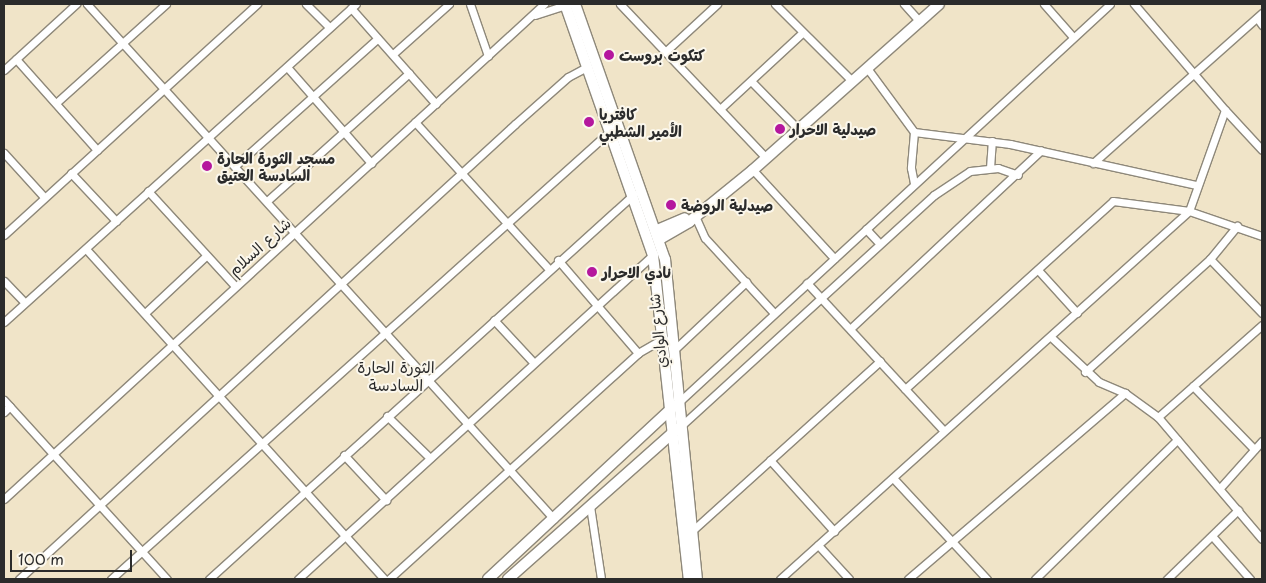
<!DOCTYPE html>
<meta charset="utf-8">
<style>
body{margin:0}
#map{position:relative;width:1266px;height:583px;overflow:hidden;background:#f0e4c8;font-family:"Playpen Sans","Playpen Sans Arabic",sans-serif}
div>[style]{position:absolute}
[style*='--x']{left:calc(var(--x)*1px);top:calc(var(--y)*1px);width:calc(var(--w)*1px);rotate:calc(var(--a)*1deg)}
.roads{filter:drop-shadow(1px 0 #8e887a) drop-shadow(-1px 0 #8e887a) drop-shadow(0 1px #8e887a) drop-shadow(0 -1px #8e887a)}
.street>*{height:7px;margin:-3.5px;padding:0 3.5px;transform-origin:3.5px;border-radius:3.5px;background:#fff}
.secondary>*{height:10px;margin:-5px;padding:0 5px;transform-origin:5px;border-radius:5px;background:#fff}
.dots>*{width:14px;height:14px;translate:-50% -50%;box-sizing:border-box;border:2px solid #fbf7ec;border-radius:50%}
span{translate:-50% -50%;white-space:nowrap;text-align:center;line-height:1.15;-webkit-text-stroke:4px #fbf7ec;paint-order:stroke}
.poi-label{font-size:15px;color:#2b2b2b;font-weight:700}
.left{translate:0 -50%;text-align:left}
.street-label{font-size:15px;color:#2b2b2b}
.neighbourhood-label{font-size:16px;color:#2b2b2b}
.frame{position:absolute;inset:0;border:5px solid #2b2b2b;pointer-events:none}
.scale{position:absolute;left:10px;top:550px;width:122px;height:22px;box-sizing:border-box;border:2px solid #2b2b2b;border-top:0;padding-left:6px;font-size:15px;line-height:18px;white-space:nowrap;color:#2b2b2b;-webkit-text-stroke:4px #fbf7ec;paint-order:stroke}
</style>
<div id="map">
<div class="roads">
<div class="street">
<i style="--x:87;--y:4;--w:695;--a:47.8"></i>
<i style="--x:306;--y:4;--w:33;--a:45"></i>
<i style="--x:470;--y:4;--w:55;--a:70.9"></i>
<i style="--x:620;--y:4;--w:212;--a:46.5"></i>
<i style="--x:775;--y:4;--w:109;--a:45"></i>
<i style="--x:904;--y:4;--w:24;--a:48"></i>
<i style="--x:1044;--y:4;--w:44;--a:48.7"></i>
<i style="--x:351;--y:8;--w:128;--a:48.5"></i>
<i style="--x:535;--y:15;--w:35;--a:-18"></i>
<i style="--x:1257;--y:18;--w:9;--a:54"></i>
<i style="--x:665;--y:52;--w:71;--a:-42.7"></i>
<i style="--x:393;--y:54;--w:75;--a:-41.8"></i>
<i style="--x:16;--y:59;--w:122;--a:48.3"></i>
<i style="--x:287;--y:67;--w:128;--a:48.8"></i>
<i style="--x:867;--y:68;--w:79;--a:53.7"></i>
<i style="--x:914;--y:132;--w:36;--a:95"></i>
<i style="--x:911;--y:168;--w:16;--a:79"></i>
<i style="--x:4;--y:70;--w:98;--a:-42.5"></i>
<i style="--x:751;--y:81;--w:67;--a:45.6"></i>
<i style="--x:56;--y:103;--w:148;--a:-42"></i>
<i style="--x:720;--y:109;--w:112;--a:-42.8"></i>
<i style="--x:1225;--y:110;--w:54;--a:47.2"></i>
<i style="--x:415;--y:122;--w:197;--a:47.7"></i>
<i style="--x:914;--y:132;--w:97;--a:7.1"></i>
<i style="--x:1010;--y:144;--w:190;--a:12.4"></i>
<i style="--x:4;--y:153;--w:59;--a:47.7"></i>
<i style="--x:1093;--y:163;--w:226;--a:-41.6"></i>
<i style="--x:235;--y:166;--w:191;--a:-41.8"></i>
<i style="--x:990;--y:168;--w:27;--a:-86"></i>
<i style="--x:753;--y:170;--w:120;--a:47.4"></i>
<i style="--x:71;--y:173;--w:66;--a:46.8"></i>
<i style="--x:148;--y:191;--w:129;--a:47.5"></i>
<i style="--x:267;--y:201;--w:191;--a:-42"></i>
<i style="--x:695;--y:216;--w:24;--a:66"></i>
<i style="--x:705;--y:238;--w:102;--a:47.4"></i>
<i style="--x:866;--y:229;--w:19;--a:47"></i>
<i style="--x:4;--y:235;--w:343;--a:-42.4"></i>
<i style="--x:86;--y:249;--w:445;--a:47.9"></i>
<i style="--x:1210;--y:259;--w:75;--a:46.1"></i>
<i style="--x:558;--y:260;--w:123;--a:49.3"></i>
<i style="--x:1038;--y:270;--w:58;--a:47.8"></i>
<i style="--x:4;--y:281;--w:30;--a:46"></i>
<i style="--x:807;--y:283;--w:200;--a:47.2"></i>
<i style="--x:145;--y:313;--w:83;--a:-43.1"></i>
<i style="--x:494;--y:320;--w:57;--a:47.1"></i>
<i style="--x:4;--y:322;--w:474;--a:-42.1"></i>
<i style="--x:851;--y:328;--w:260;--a:-43.1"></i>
<i style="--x:1052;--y:338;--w:64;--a:43.1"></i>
<i style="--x:1099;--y:382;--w:28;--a:23"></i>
<i style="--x:1125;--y:393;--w:41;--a:36"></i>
<i style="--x:1158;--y:417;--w:160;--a:49.6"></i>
<i style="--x:675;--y:349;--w:98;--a:-43.3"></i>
<i style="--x:1085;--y:372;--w:169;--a:-42.1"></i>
<i style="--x:1210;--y:259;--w:43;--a:-50.7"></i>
<i style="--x:1193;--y:386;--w:88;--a:45.9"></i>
<i style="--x:905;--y:389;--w:280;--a:-42.1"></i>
<i style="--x:1113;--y:201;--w:77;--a:7.5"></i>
<i style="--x:1189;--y:211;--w:77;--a:18.9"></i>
<i style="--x:4;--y:400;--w:242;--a:47.7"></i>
<i style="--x:680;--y:401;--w:585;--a:-42.71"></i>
<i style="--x:4;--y:412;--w:8;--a:-45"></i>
<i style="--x:387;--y:416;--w:60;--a:44.3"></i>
<i style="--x:1158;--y:417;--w:139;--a:-41.5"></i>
<i style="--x:682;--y:425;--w:341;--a:-42.4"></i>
<i style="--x:934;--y:195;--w:43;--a:-33.7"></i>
<i style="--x:970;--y:171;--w:28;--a:-6"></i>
<i style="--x:998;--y:168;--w:21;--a:19"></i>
<i style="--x:344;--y:455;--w:62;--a:47"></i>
<i style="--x:770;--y:460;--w:96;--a:48"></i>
<i style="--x:893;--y:478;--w:138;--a:47.1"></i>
<i style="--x:1220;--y:488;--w:63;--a:-48.2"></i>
<i style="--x:4;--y:499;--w:733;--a:-42.51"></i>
<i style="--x:590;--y:506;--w:74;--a:81.4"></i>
<i style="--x:693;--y:530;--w:252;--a:-42.1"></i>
<i style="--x:1213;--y:537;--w:56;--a:48.6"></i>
<i style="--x:818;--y:545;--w:46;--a:47.6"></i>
<i style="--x:19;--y:579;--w:673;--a:-42.53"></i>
<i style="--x:515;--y:124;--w:71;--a:-41.6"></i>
<i style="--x:568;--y:77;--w:21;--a:-28"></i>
<i style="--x:111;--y:579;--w:672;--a:-41.92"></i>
<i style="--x:209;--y:579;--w:573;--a:-42.17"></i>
<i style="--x:298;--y:579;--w:481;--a:-42.4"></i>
<i style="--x:389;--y:579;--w:336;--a:-42.2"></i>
<i style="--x:638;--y:353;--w:30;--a:-30"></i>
<i style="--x:780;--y:579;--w:550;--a:-41.98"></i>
<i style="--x:1189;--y:211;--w:107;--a:-70.4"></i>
<i style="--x:1225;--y:110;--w:140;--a:-130.6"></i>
<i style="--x:908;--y:579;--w:286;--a:-40.6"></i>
<i style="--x:1035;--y:579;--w:199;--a:-44.4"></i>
<i style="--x:1167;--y:579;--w:99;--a:-44.2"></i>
</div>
<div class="secondary">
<i style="--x:565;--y:4;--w:266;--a:70.7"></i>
<i style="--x:653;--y:255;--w:326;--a:83.7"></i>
<i style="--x:575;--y:4;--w:270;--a:70.6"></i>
<i style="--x:665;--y:259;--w:322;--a:84.3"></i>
<i style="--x:657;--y:230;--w:30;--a:-23"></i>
<i style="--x:660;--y:239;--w:34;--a:-30"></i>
<i style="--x:689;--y:222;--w:82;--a:-39.1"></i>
<i style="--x:753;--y:170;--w:249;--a:-41.7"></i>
<i style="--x:488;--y:579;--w:255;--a:-42.9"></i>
<i style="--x:508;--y:579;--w:226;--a:-41.6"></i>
</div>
</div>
<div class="dots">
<i style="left:609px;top:55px;background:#b5179e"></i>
<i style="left:589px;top:122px;background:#b5179e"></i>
<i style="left:780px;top:129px;background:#b5179e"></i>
<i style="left:207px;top:166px;background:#b5179e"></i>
<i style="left:671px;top:205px;background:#b5179e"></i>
<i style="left:592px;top:272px;background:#b5179e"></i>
</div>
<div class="poi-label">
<span class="left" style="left:619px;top:55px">كتكوت بروست</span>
<span class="left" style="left:599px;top:122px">كافتريا<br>الأمير الشطبي</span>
<span class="left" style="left:790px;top:129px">صيدلية الاحرار</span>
<span class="left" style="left:217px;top:166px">مسجد الثورة الحارة<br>السادسة العتيق</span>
<span class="left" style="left:681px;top:205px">صيدلية الروضة</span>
<span class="left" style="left:602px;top:272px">نادي الاحرار</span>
</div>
<div class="street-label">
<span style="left:259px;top:246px;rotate:-42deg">شارع السلام</span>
<span style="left:657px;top:331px;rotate:-96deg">شارع الوادي</span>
</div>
<div class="neighbourhood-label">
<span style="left:396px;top:375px">الثورة الحارة<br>السادسة</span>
</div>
<div class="frame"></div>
<div class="scale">100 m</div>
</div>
